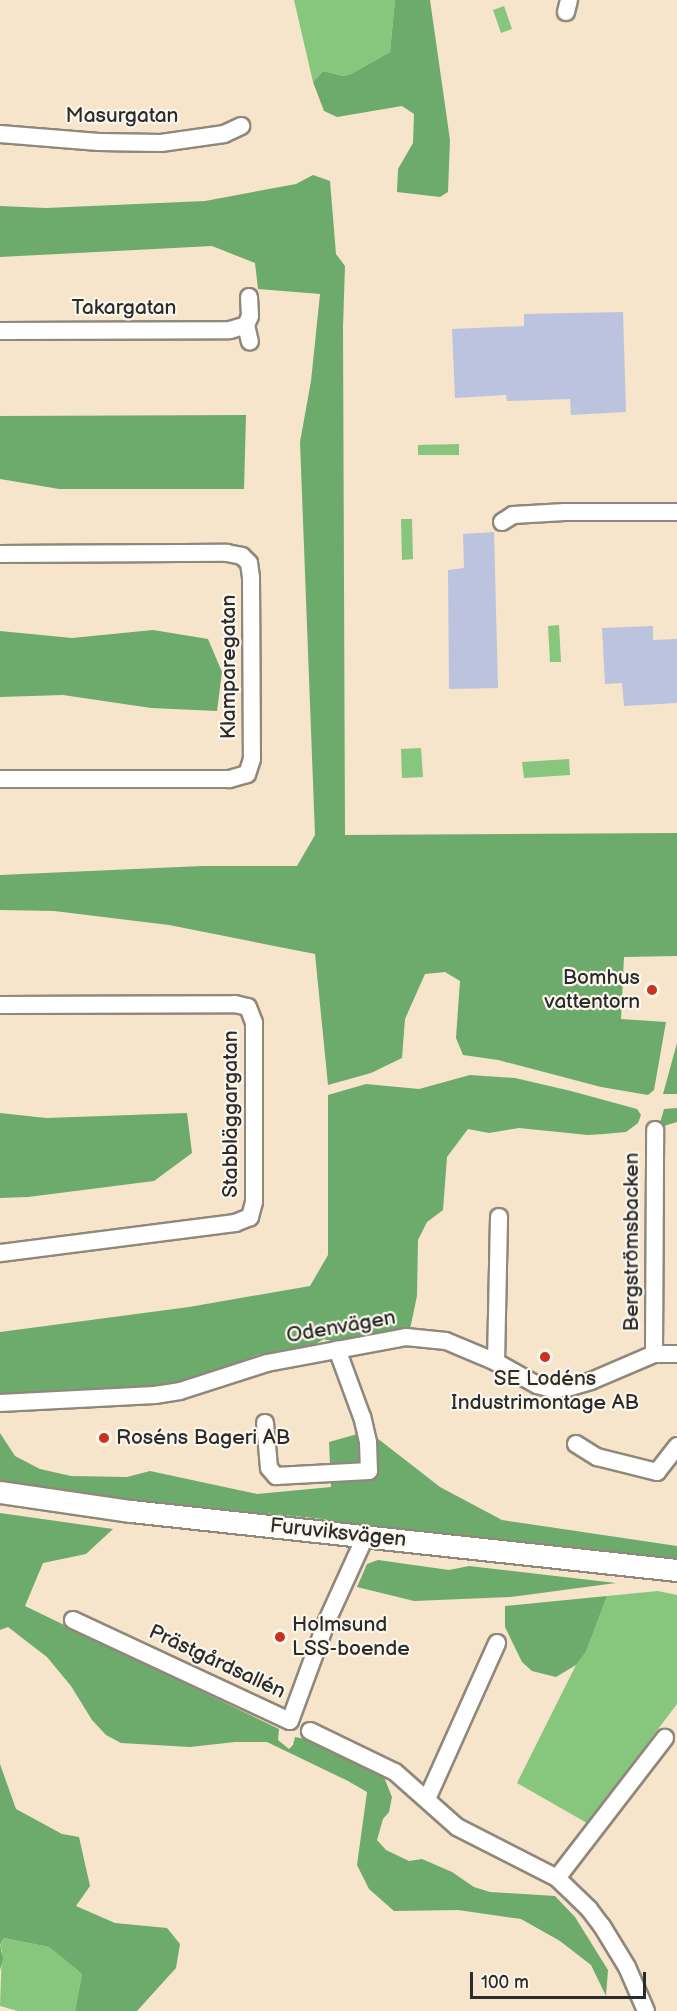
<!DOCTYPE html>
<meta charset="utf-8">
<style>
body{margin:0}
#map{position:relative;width:677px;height:2011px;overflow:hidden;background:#f6e4cb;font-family:"Balsamiq Sans",sans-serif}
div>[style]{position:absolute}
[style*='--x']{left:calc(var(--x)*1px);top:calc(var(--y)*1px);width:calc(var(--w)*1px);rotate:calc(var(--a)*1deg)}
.industrial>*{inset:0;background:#bbc3de}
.green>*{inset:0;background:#87c67d}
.forest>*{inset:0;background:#6dab6c}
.roads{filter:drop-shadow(2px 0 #90887b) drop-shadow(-2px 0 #90887b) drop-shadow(0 2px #90887b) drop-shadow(0 -2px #90887b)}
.minor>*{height:16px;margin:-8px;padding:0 8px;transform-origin:8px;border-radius:8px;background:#fff}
.major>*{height:21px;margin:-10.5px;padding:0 10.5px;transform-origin:10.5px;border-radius:10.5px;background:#fff}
.dots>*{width:16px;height:16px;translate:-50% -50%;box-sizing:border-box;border:3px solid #fbf7ec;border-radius:50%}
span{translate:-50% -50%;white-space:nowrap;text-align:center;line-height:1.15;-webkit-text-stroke:4.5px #fbf7ec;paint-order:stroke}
.street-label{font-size:21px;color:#2b2b2b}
.poi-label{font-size:21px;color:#2b2b2b}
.right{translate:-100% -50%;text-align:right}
.left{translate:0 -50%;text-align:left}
.scale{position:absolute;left:470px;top:1972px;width:176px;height:27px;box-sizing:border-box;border:3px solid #2b2b2b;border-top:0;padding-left:8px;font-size:18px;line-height:21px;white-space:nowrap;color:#2b2b2b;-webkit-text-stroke:4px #fbf7ec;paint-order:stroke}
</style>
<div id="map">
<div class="industrial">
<i style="clip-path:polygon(623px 312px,626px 412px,571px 415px,570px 399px,507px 401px,506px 395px,455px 398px,452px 329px,524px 326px,524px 314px)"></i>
<i style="clip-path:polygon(494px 532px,498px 688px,449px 689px,448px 570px,464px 568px,463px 534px)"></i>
<i style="clip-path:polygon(653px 626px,653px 640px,677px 639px,677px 703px,624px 706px,622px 683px,605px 684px,602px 628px)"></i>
</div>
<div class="green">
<i style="clip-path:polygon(294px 0,395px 0,390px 52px,351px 74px,343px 76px,323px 71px,313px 82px)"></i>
<i style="clip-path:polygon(504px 6px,512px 29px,501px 33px,493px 10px)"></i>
<i style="clip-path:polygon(459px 444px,459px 455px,418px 455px,418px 445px)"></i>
<i style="clip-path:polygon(401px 519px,412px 519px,413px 559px,402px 560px)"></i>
<i style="clip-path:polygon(559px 625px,561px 662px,550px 662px,548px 626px)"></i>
<i style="clip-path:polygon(421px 748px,423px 777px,402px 778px,401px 749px)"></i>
<i style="clip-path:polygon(569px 759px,570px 775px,524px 778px,522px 762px)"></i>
<i style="clip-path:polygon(658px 1591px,677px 1595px,677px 1704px,587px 1823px,517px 1783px,576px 1665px,586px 1652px,607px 1596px)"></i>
<i style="clip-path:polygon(4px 1938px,49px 1947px,82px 1974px,75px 2011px,18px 2011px,0 2006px,2px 1951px,0 1946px)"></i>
</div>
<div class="forest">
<i style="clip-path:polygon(395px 0,430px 0,450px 140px,448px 192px,440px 197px,397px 192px,398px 169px,413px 143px,414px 114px,402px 106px,337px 117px,324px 111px,313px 82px,323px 71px,343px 76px,351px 74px,390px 52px)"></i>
<i style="clip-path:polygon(313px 175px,330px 181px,336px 254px,345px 266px,343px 327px,345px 835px,677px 833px,677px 956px,624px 957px,621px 1019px,666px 1022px,654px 1090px,648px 1095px,601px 1087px,498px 1060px,463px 1055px,456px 1038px,460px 981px,445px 972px,425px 974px,405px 1019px,402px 1058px,371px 1073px,328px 1085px,315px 954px,169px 925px,54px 911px,0 910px,0 875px,202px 866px,297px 866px,315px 835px,300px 442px,311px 381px,320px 294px,258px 289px,255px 263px,212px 246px,0 257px,0 206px,46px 208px,205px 201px,296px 184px)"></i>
<i style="clip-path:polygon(246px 415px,244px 489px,59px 489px,0 479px,0 416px)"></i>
<i style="clip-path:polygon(153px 630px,208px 639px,222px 672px,217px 711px,151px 708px,63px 695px,0 697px,0 631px,72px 638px)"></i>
<i style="clip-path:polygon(677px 1043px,677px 1094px,663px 1094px)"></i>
<i style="clip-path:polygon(470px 1075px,515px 1078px,571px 1091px,637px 1109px,641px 1115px,638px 1123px,626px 1132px,604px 1134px,588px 1135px,519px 1128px,489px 1133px,468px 1129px,447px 1157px,443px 1210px,427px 1222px,418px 1240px,417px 1296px,410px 1329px,335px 1342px,324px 1339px,298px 1354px,260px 1354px,176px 1385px,144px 1390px,0 1398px,0 1332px,189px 1307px,310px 1286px,328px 1255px,328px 1095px,366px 1084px,419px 1089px)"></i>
<i style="clip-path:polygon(677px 1108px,677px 1122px,664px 1126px,660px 1123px,664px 1109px)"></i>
<i style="clip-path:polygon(0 1113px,46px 1118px,187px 1113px,192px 1153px,154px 1181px,28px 1197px,0 1198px)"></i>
<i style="clip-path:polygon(368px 1431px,440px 1487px,502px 1520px,677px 1546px,677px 1558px,664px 1561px,363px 1528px,323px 1519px,262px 1513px,246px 1517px,0 1487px,0 1433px,15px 1456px,40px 1469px,71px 1476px,127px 1477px,150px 1471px,257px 1494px,331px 1487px,329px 1442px)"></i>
<i style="clip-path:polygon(0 1513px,113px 1529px,86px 1554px,43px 1563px,25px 1606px,279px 1729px,278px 1740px,289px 1749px,293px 1745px,295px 1737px,306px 1739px,384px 1777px,392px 1797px,389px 1812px,383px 1819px,377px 1840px,386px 1850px,409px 1861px,422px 1859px,452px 1872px,474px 1887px,490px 1892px,555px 1896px,575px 1917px,608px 1970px,606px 1996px,591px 1965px,560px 1941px,521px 1919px,458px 1910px,394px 1911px,369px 1889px,357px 1865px,367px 1792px,348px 1781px,267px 1742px,235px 1742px,190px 1747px,121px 1743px,106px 1735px,92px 1720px,71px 1686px,47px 1657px,8px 1627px,0 1630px)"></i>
<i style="clip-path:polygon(378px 1560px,449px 1570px,469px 1566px,616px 1583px,511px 1597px,414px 1601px,357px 1587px,367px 1564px)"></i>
<i style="clip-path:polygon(607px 1596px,586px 1652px,576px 1665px,556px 1677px,532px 1671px,522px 1662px,505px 1627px,505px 1606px)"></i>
<i style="clip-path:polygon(0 1764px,16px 1809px,62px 1834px,79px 1837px,90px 1886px,76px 1906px,115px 1923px,167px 1928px,180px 1944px,176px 1968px,137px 2011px,75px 2011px,82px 1974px,49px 1947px,4px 1938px,0 1945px,3px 1959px,0 1970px)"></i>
</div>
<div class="roads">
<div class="minor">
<i style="--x:566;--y:12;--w:12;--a:-76"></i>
<i style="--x:0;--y:134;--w:99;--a:4.6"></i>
<i style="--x:99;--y:142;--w:62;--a:0.9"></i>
<i style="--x:161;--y:143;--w:64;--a:-8.1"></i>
<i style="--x:224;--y:134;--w:19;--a:-25"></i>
<i style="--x:249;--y:297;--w:19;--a:87"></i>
<i style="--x:250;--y:316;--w:10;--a:114"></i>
<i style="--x:246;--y:325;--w:17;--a:77"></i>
<i style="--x:0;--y:331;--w:230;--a:-0.2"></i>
<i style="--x:230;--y:330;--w:17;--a:-17"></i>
<i style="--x:502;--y:522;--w:13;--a:-32"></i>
<i style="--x:513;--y:515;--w:52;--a:-3.3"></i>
<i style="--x:565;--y:512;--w:112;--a:0"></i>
<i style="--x:0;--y:554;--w:227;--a:-0.3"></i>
<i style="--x:227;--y:553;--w:15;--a:11"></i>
<i style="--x:242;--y:556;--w:10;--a:45"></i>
<i style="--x:249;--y:563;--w:14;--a:82"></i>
<i style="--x:251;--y:577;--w:182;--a:89.7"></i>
<i style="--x:252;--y:759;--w:16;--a:108"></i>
<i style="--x:247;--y:774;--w:19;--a:164"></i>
<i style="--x:229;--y:779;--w:229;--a:180"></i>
<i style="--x:0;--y:1005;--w:235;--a:-0.2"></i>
<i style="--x:235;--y:1004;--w:13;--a:13"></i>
<i style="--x:248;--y:1007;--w:17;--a:69"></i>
<i style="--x:254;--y:1023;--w:179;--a:90"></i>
<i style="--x:254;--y:1202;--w:16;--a:105"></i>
<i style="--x:250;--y:1217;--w:16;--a:158"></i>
<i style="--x:235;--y:1223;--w:237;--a:172.7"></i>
<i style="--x:654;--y:1354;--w:224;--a:-89.7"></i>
<i style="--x:496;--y:1362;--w:145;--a:-88.8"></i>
<i style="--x:0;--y:1403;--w:155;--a:-3"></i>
<i style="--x:155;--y:1395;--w:25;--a:-9"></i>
<i style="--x:180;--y:1391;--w:91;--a:-17.8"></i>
<i style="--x:267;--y:1363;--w:141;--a:-10.6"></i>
<i style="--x:406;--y:1337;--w:40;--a:5.7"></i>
<i style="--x:446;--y:1341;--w:54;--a:22.8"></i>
<i style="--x:496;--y:1362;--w:47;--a:29.3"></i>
<i style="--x:537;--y:1385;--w:16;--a:15"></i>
<i style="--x:552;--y:1389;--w:15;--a:-4"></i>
<i style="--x:567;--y:1388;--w:25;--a:-16"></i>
<i style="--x:591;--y:1381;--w:69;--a:-23.2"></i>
<i style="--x:654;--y:1354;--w:23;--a:0"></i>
<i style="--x:265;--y:1423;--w:45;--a:84.9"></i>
<i style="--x:269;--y:1468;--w:11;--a:49"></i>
<i style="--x:276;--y:1476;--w:93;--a:-3.1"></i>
<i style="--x:369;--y:1471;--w:29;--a:-92"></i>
<i style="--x:368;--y:1442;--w:26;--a:-103"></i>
<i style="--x:362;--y:1417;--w:72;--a:-110.2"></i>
<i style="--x:576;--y:1444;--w:25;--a:32"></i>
<i style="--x:597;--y:1457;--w:62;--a:14"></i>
<i style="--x:657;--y:1472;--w:33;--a:-52"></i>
<i style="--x:73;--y:1620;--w:239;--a:25"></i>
<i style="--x:290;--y:1721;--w:104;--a:-69.8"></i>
<i style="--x:326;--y:1623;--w:97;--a:-65.6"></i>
<i style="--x:310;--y:1731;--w:94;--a:25.8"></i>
<i style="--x:395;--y:1772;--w:83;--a:41.6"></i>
<i style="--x:457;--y:1827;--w:112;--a:27"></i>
<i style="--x:557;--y:1878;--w:45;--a:44.1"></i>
<i style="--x:589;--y:1909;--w:21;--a:53"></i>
<i style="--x:602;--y:1926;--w:48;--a:58.6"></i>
<i style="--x:627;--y:1967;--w:48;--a:66.6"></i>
<i style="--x:427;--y:1799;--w:171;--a:-65.8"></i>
<i style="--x:557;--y:1878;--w:177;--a:-52.4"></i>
</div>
<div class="major">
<i style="--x:0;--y:1492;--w:132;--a:8.3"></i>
<i style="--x:131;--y:1511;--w:549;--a:6.17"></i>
</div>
</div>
<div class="dots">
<i style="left:652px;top:990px;background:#c8321e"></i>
<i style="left:545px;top:1357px;background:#c8321e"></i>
<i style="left:104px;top:1438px;background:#c8321e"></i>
<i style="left:280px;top:1637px;background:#c8321e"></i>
</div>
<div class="street-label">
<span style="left:122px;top:116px">Masurgatan</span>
<span style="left:124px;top:308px">Takargatan</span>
<span style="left:229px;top:667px;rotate:-90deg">Klamparegatan</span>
<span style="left:231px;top:1114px;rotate:-90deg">Stabbläggargatan</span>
<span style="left:632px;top:1242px;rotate:-90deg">Bergströmsbacken</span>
<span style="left:341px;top:1327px;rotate:-10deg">Odenvägen</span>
<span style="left:338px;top:1533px;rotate:6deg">Furuviksvägen</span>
<span style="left:217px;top:1662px;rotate:25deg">Prästgårdsallén</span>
</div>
<div class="poi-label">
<span class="right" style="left:640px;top:990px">Bomhus<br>vattentorn</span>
<span style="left:545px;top:1391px">SE Lodéns<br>Industrimontage AB</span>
<span class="left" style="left:116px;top:1438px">Roséns Bageri AB</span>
<span class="left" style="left:292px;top:1637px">Holmsund<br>LSS-boende</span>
</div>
<div class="scale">100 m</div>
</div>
